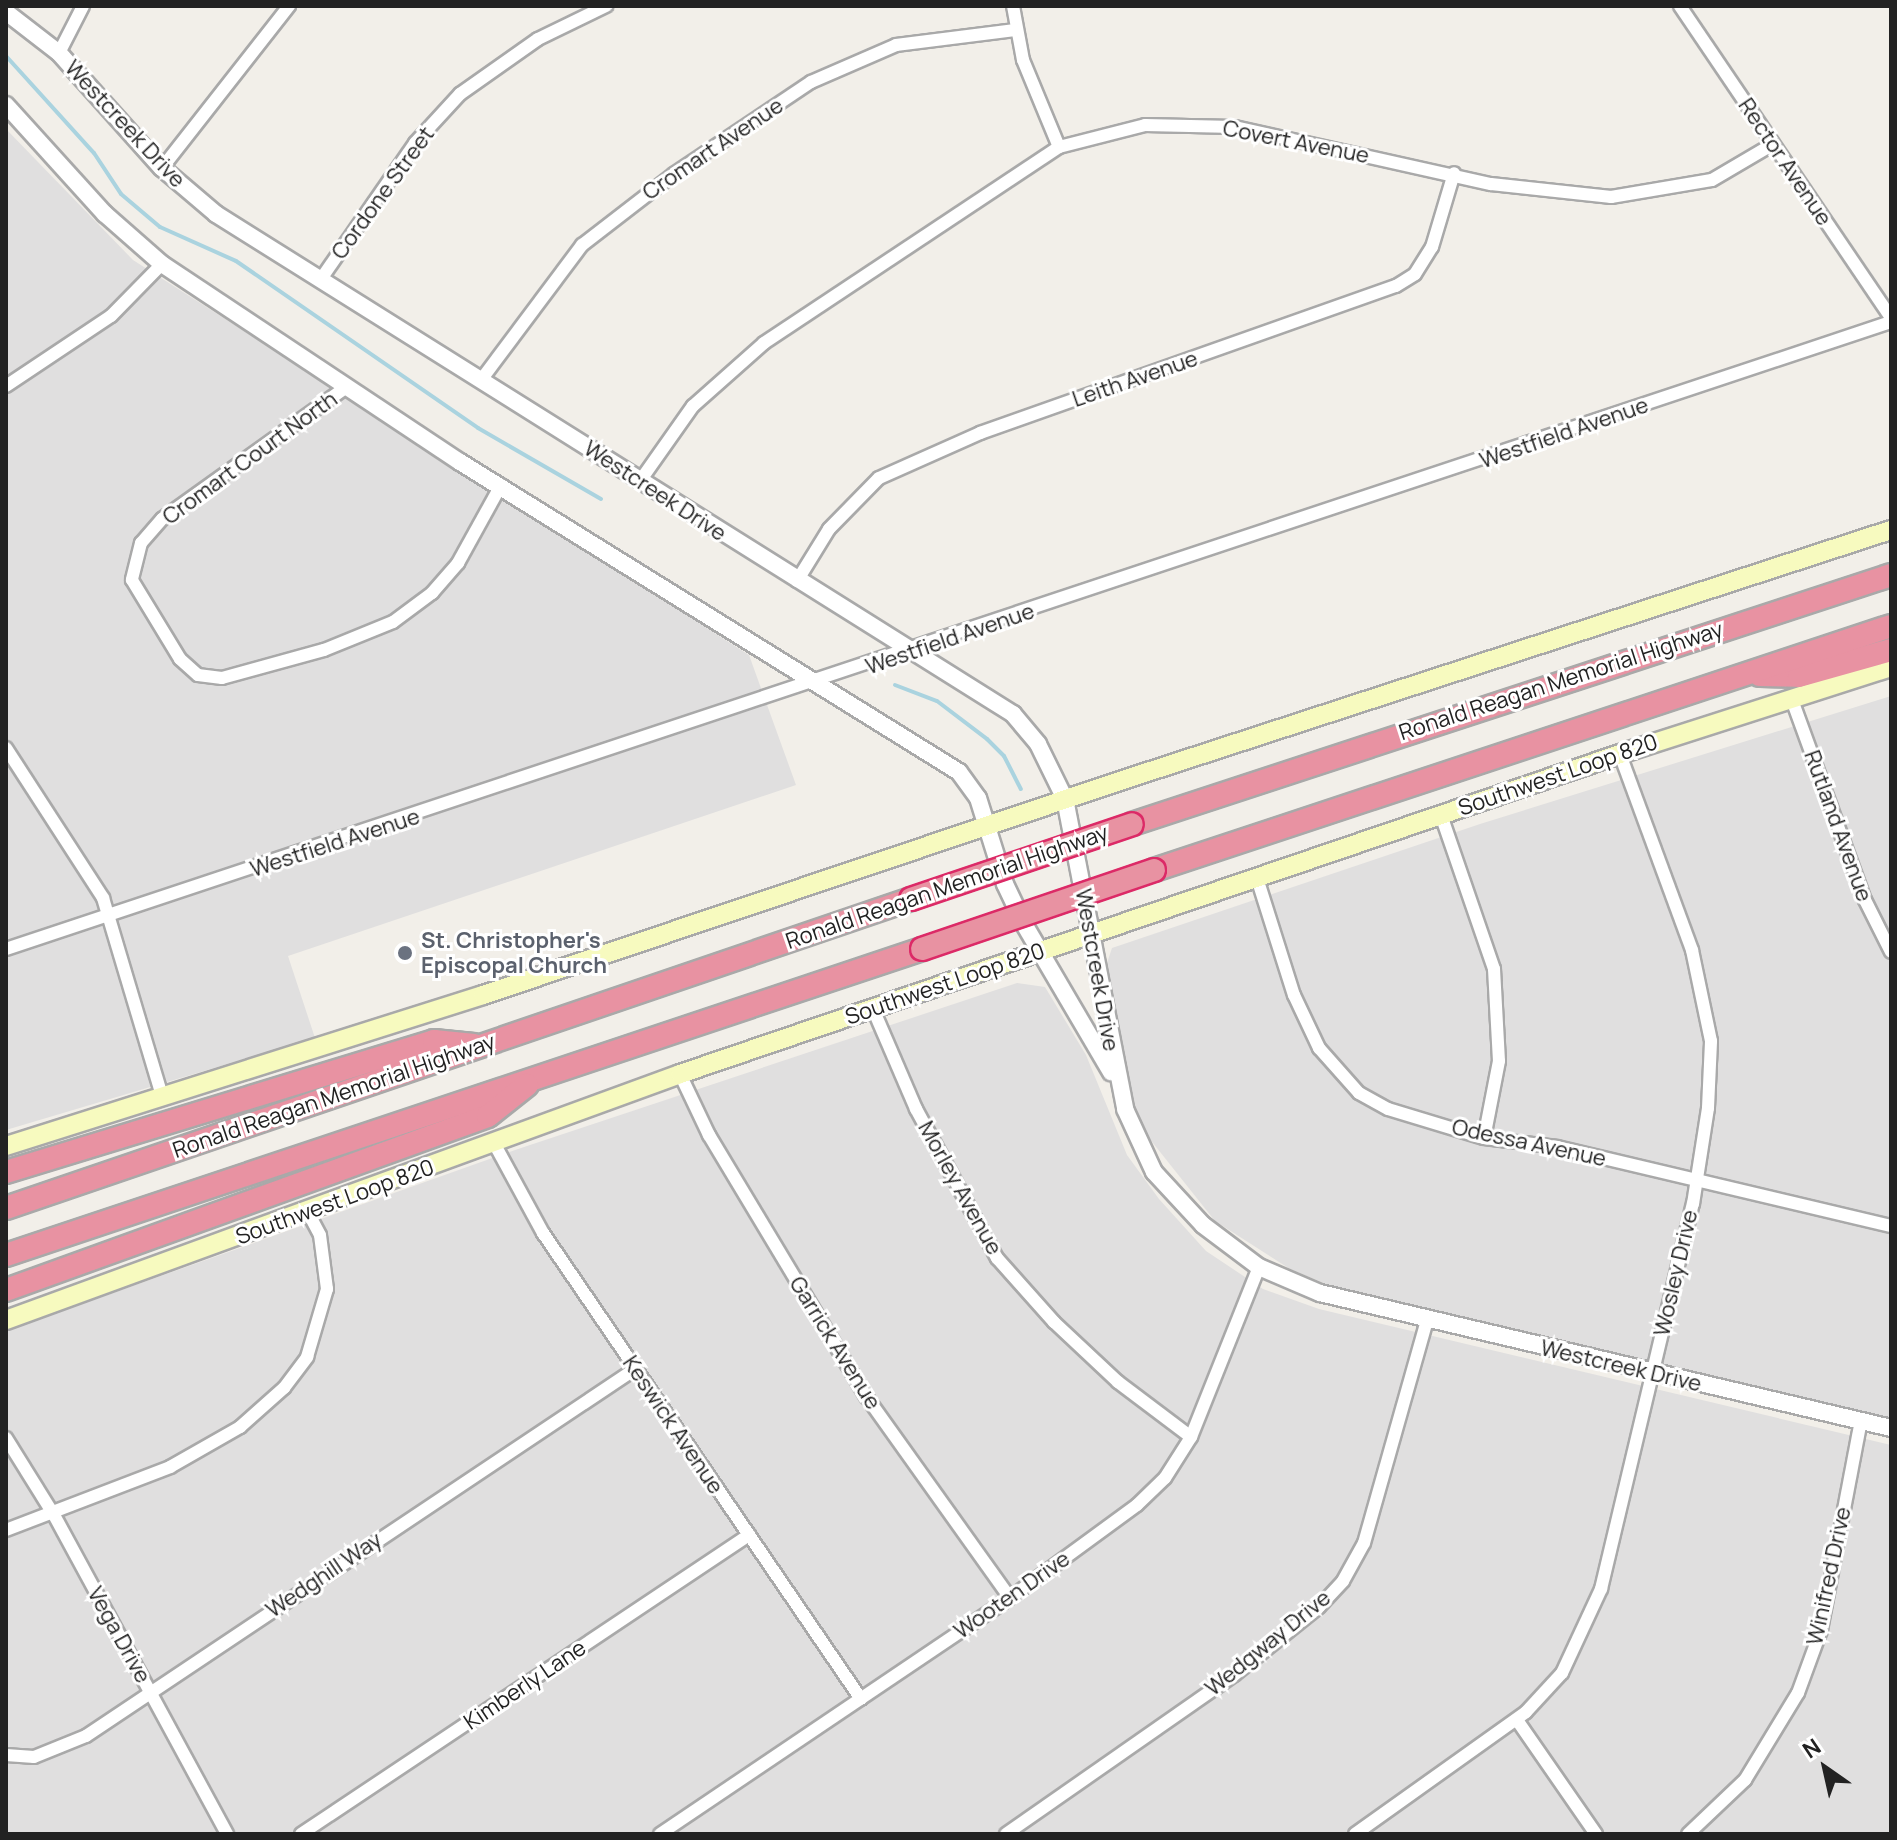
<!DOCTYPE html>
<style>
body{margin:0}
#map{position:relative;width:1897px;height:1840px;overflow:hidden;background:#f2efe9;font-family:Manrope,sans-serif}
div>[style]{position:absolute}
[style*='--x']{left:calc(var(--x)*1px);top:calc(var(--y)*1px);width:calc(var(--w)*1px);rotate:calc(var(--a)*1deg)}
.residential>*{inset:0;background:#e0dfdf}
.stream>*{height:4px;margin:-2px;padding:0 2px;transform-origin:2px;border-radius:2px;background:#aad3df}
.roads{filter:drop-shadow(2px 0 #a9a9a9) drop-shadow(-2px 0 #a9a9a9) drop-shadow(0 2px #a9a9a9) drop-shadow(0 -2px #a9a9a9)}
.minor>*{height:12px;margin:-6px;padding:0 6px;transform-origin:6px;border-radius:6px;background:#fff}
.tertiary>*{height:16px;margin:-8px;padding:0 8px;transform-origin:8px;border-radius:8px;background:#fff}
.secondary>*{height:18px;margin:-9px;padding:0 9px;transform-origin:9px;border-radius:9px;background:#f7fabf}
.motorway>*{height:22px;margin:-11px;padding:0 11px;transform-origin:11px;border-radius:11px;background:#e892a2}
.bridges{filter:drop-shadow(2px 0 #dc2a67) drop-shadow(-2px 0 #dc2a67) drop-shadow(0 2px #dc2a67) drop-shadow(0 -2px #dc2a67)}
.motorway-bridge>*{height:22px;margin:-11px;padding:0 11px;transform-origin:11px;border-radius:11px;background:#e892a2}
.dots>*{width:22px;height:22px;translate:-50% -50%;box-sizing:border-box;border:4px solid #fff;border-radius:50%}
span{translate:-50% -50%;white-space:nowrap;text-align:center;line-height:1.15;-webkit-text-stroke:6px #fff;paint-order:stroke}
.street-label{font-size:22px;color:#222}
.worship-label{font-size:22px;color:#5b616d;font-weight:700}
.left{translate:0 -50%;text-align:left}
.frame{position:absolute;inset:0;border:8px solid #222;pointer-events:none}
.north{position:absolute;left:1785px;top:1728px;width:80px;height:80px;-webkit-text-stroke:6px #fff;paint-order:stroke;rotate:326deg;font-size:22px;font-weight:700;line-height:32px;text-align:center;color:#222}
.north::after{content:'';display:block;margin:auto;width:28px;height:36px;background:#222;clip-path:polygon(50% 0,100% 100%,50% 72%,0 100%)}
</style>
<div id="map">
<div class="residential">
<i style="clip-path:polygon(6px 129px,133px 260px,749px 655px,796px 785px,288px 956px,315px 1038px,6px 1130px)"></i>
<i style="clip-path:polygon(1891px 696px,1891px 1419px,1336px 1288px,1290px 1269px,1215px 1221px,1145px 1133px,1124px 1084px,1105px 969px,1112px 948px,1480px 824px)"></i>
<i style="clip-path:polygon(1017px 983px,1045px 987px,1086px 1055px,1127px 1155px,1159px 1199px,1206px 1251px,1263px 1289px,1319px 1309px,1891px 1445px,1891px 1834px,6px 1834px,6px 1331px,518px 1149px)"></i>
</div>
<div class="stream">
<i style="--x:6;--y:56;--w:131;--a:47.8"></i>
<i style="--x:94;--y:153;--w:49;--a:56.6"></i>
<i style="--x:121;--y:194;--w:51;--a:40.2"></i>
<i style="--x:160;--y:227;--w:83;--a:24.1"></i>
<i style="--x:236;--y:261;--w:294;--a:34.6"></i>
<i style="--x:478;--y:428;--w:142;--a:30"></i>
<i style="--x:895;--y:685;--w:45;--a:20.9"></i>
<i style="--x:937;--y:701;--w:63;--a:37.2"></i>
<i style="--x:987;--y:739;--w:24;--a:45"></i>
<i style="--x:1004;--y:756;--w:37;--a:63"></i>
</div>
<div class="roads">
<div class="minor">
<i style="--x:1013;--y:6;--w:55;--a:79.5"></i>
<i style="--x:1023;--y:60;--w:94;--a:67.5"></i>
<i style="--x:1680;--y:6;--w:377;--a:55.9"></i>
<i style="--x:59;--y:53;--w:53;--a:-62.9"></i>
<i style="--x:162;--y:168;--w:206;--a:-51.9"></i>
<i style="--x:321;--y:279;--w:165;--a:-55.3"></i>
<i style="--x:415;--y:143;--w:67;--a:-47.4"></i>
<i style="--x:460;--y:94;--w:95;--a:-35.2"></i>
<i style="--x:538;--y:39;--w:76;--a:-25.9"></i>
<i style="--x:481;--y:380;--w:169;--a:-53.2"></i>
<i style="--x:582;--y:245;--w:116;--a:-37.7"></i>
<i style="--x:674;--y:174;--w:165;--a:-33.9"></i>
<i style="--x:811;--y:82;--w:93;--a:-23.5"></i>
<i style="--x:896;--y:45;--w:120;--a:-7.2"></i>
<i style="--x:6;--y:386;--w:126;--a:-33.7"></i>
<i style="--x:111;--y:316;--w:73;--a:-45.6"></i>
<i style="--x:345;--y:388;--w:225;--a:144.4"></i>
<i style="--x:162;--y:519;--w:32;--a:131"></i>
<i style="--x:141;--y:543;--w:38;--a:104"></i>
<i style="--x:132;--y:580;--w:92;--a:58.7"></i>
<i style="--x:180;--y:659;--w:24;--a:42"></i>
<i style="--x:198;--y:675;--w:24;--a:7"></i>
<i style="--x:222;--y:678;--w:106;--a:-15.4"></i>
<i style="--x:324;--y:650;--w:74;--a:-22.1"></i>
<i style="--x:393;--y:622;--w:49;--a:-36.6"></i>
<i style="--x:432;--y:593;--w:40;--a:-49"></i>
<i style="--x:458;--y:563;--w:89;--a:-61.1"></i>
<i style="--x:640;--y:481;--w:92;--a:-54.8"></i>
<i style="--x:693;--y:406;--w:95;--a:-41.6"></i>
<i style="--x:764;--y:343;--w:354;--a:-33.6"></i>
<i style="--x:1059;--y:147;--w:89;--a:-14.3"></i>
<i style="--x:1145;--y:125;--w:90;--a:1.3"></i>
<i style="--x:1235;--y:127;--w:262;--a:12.6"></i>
<i style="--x:1491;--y:184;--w:121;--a:6.2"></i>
<i style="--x:1611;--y:197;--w:102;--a:-9.6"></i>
<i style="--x:1712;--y:180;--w:71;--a:-30.5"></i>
<i style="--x:797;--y:581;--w:61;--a:-58.4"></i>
<i style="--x:829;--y:529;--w:71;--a:-45.6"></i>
<i style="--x:879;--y:478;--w:111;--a:-24"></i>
<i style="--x:980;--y:433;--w:441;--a:-19.5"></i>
<i style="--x:1396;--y:286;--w:22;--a:-32"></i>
<i style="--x:1415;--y:274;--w:32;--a:-58"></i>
<i style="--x:1432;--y:247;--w:77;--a:-73.4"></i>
<i style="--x:1791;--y:697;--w:216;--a:70"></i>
<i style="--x:1865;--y:900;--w:58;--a:63.4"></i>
<i style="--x:6;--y:748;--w:179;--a:57.1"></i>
<i style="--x:103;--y:898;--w:207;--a:73.4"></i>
<i style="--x:1441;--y:815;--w:163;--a:71"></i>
<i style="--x:1494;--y:969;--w:92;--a:86.9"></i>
<i style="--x:1499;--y:1061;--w:78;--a:101"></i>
<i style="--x:1257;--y:878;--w:123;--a:72.5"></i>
<i style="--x:1294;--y:995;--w:59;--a:64.7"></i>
<i style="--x:1319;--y:1048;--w:60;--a:48.4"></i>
<i style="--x:1359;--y:1093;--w:33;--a:29"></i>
<i style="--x:1388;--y:1109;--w:100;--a:16.8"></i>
<i style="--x:1484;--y:1138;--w:74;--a:7"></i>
<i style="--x:1557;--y:1147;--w:343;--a:13.3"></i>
<i style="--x:6;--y:949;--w:1987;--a:-18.4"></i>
<i style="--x:873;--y:1009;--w:109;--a:66.7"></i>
<i style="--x:916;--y:1109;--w:170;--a:61.5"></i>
<i style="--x:997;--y:1258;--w:86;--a:48.3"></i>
<i style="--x:1054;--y:1322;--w:88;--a:43.2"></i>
<i style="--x:1118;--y:1382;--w:91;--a:37"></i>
<i style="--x:680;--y:1074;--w:68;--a:64.6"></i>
<i style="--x:709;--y:1135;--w:305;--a:59"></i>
<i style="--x:866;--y:1396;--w:248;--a:54.5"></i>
<i style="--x:495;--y:1145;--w:100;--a:61.4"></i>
<i style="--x:543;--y:1233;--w:564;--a:55.69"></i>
<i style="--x:6;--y:1438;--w:91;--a:58.1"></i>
<i style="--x:54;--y:1515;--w:363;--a:61.5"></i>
<i style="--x:6;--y:1530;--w:176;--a:-21"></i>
<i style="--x:170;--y:1467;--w:81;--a:-29.7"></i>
<i style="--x:240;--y:1427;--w:59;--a:-41.6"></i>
<i style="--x:284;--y:1388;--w:39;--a:-53"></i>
<i style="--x:307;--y:1357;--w:71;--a:-73.6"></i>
<i style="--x:327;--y:1289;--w:54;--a:-97.4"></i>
<i style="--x:320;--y:1235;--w:26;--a:-118"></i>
<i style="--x:1517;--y:1720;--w:139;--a:55.3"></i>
<i style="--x:6;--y:1755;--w:28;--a:4"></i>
<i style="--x:34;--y:1757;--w:56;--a:-22"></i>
<i style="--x:86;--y:1736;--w:660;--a:-33.76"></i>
<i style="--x:301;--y:1834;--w:539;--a:-33.72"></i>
<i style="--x:660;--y:1834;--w:422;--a:-34"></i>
<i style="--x:1010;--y:1598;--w:157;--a:-36.2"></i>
<i style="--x:1137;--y:1505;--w:39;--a:-44"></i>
<i style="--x:1165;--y:1478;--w:49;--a:-57.6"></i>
<i style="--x:1191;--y:1437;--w:183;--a:-68.2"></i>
<i style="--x:1006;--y:1834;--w:278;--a:-34.9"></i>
<i style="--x:1234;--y:1675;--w:109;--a:-38.7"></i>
<i style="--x:1319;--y:1607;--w:35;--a:-47"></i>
<i style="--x:1343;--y:1581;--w:43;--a:-61.1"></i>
<i style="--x:1364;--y:1543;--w:231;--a:-74.2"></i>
<i style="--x:1355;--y:1834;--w:210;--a:-35.5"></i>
<i style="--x:1526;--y:1712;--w:53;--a:-47.3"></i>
<i style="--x:1562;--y:1673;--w:93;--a:-65.1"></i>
<i style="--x:1601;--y:1589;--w:396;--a:-76.6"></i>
<i style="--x:1693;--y:1204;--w:97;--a:-81.1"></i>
<i style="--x:1708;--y:1108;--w:67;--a:-87.4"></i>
<i style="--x:1711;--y:1041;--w:93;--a:-101.8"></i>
<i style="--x:1692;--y:950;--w:209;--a:-110.2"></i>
<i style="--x:1688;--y:1834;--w:79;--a:-43.5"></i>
<i style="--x:1745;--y:1780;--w:102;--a:-58.7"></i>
<i style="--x:1798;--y:1693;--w:67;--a:-69.9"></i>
<i style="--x:1821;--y:1630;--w:213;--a:-79.2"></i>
</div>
<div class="tertiary">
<i style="--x:6;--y:12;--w:67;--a:37.7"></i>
<i style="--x:59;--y:53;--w:154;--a:48.2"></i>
<i style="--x:162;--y:168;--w:71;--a:40.4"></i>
<i style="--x:216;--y:214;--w:941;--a:32.1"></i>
<i style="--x:1013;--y:714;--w:39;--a:50"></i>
<i style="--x:1038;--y:744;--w:61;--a:63.9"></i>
<i style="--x:1065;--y:799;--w:316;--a:79"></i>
<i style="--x:1125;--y:1109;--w:69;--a:65.3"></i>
<i style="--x:1154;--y:1172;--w:72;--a:47.2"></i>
<i style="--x:1203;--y:1225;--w:70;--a:36.9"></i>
<i style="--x:1259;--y:1267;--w:66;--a:23.1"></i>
<i style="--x:1320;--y:1293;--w:587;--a:13.3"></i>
<i style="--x:6;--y:105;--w:147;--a:47.8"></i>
<i style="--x:105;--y:214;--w:76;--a:41.3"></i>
<i style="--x:162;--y:264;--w:358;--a:33.6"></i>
<i style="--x:460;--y:462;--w:587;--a:31.85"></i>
<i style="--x:959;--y:772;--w:32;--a:54"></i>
<i style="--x:978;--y:798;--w:90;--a:72.6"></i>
<i style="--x:1005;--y:884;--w:44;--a:64.6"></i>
<i style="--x:1024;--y:924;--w:172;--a:59.6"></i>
</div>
<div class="secondary">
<i style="--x:6;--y:1146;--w:500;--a:-17.57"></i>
<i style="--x:483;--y:995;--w:685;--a:-18.57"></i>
<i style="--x:1132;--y:777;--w:798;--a:-18.03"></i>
<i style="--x:6;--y:1320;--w:717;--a:-20.05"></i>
<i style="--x:680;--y:1074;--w:993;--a:-18.8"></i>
<i style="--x:1620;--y:754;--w:285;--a:-17.8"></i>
</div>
<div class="motorway">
<i style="--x:1760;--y:675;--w:39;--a:1"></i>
<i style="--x:1799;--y:676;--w:96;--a:-15.8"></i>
<i style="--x:1132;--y:824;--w:799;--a:-18.16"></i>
<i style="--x:1154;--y:870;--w:776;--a:-18.32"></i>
<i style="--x:6;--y:1172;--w:448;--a:-17"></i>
<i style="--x:434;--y:1041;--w:40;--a:5.7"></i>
<i style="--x:6;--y:1208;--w:956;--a:-18.85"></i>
<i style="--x:6;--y:1255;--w:966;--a:-18.47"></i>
<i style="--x:6;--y:1290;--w:512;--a:-19.85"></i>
<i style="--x:488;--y:1116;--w:50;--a:-38.5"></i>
</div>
</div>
<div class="bridges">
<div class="motorway-bridge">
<i style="--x:911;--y:899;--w:233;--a:-18.7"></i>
<i style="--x:922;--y:949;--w:245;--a:-18.8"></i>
</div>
</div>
<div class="dots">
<i style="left:405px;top:953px;background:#6b7280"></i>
</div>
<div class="street-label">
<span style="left:125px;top:124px;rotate:47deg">Westcreek Drive</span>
<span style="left:1296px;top:142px;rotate:11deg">Covert Avenue</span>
<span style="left:713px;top:149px;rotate:-34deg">Cromart Avenue</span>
<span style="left:1785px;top:162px;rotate:56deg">Rector Avenue</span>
<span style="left:383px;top:193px;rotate:-54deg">Cordone Street</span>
<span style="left:1135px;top:379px;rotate:-19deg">Leith Avenue</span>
<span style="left:1564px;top:433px;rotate:-19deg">Westfield Avenue</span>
<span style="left:250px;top:458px;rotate:-36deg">Cromart Court North</span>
<span style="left:655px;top:491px;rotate:33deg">Westcreek Drive</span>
<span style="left:950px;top:639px;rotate:-19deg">Westfield Avenue</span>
<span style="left:1561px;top:681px;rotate:-18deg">Ronald Reagan Memorial Highway</span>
<span style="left:1558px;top:775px;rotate:-19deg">Southwest Loop 820</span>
<span style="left:1838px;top:826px;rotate:70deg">Rutland Avenue</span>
<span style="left:335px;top:843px;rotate:-18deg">Westfield Avenue</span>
<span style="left:947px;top:887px;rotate:-19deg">Ronald Reagan Memorial Highway</span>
<span style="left:1097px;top:970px;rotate:80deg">Westcreek Drive</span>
<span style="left:945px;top:984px;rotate:-19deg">Southwest Loop 820</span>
<span style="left:334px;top:1096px;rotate:-19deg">Ronald Reagan Memorial Highway</span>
<span style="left:1529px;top:1143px;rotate:12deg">Odessa Avenue</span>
<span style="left:960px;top:1188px;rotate:61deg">Morley Avenue</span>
<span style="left:335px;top:1202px;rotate:-20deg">Southwest Loop 820</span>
<span style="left:1676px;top:1273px;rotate:-77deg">Wosley Drive</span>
<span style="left:835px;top:1343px;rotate:58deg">Garrick Avenue</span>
<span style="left:1621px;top:1366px;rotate:13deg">Westcreek Drive</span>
<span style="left:673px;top:1425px;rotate:56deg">Keswick Avenue</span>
<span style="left:324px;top:1575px;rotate:-34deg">Wedghill Way</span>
<span style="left:1829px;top:1576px;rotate:-78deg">Winifred Drive</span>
<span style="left:1012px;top:1595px;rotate:-35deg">Wooten Drive</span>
<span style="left:119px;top:1635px;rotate:61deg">Vega Drive</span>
<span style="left:1268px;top:1643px;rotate:-39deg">Wedgway Drive</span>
<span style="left:525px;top:1685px;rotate:-34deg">Kimberly Lane</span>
</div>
<div class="worship-label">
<span class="left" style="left:421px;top:953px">St. Christopher's<br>Episcopal Church</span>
</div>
<div class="frame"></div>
<div class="north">N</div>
</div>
